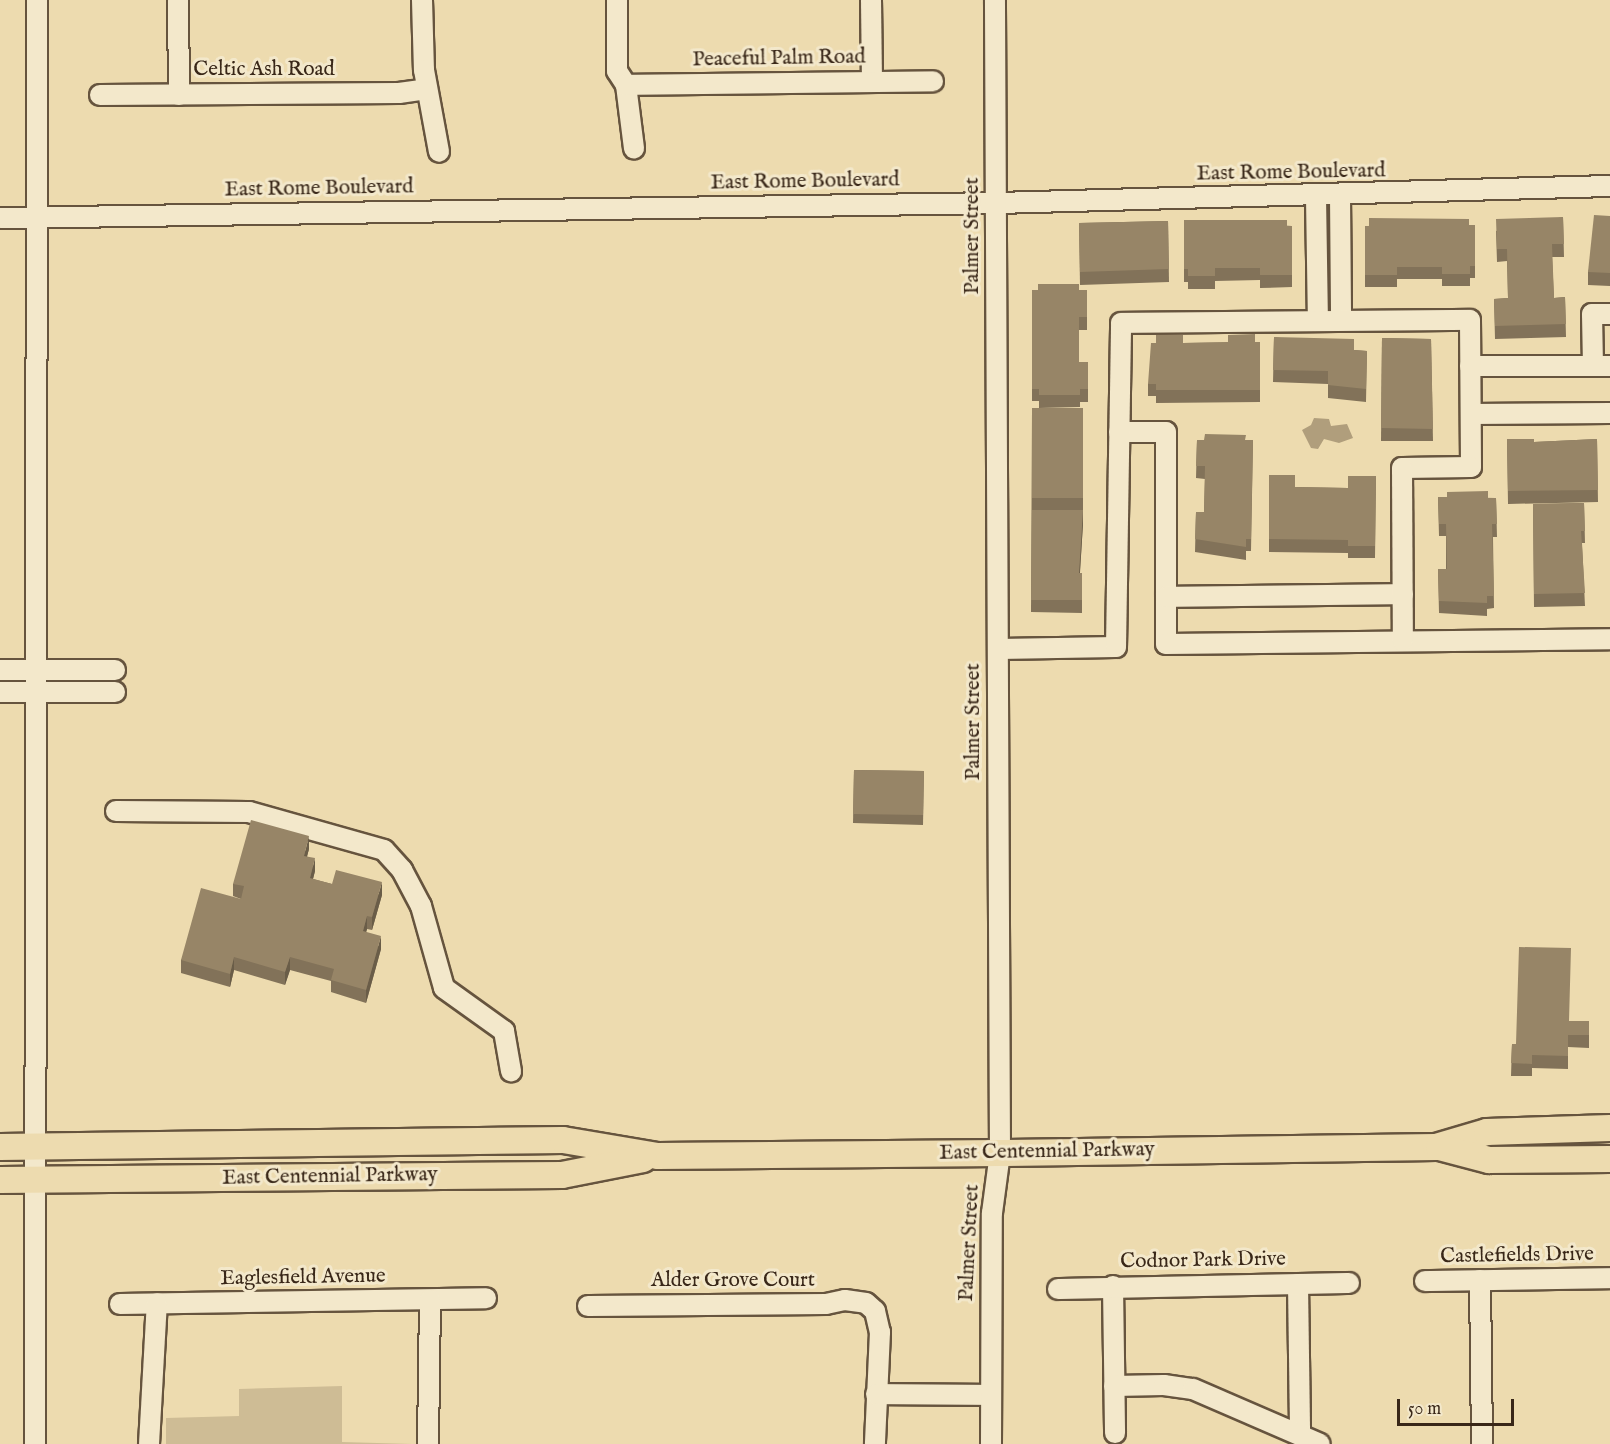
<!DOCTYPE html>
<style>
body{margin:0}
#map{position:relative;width:1610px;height:1444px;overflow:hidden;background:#eddbaf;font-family:"IM FELL English",serif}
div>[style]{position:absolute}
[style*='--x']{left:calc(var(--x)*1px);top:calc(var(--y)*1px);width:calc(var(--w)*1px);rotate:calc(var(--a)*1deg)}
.green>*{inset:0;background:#cebc95}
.water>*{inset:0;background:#b09e7c}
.roads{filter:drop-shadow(2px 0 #66543e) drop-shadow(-2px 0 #66543e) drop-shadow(0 2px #66543e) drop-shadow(0 -2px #66543e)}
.minor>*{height:20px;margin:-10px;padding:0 10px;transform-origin:10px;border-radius:10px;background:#f3e8cb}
.major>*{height:26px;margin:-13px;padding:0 13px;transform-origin:13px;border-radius:13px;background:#eddbaf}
.wall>*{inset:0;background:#827259}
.shaded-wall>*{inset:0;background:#6a5d48}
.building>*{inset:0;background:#978567}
span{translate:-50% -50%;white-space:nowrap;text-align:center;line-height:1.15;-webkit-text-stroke:6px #f3e8cb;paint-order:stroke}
.street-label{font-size:21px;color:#392718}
.scale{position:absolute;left:1397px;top:1399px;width:117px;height:27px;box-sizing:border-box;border:3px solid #392718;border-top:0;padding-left:8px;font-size:18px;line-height:21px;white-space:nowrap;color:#392718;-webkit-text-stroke:4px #f3e8cb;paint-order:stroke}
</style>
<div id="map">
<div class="green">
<i style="clip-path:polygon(342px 1386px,342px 1442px,412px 1444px,166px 1444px,166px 1418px,239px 1416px,239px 1389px)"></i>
</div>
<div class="water">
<i style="clip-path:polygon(1314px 418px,1329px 419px,1331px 426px,1347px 424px,1353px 438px,1339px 443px,1324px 439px,1318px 449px,1311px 448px,1302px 430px,1311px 425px)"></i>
</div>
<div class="roads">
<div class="minor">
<i style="--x:178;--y:0;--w:95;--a:89.4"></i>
<i style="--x:422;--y:0;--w:70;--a:88.4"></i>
<i style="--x:424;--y:70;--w:83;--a:79.6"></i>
<i style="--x:617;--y:0;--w:71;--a:90"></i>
<i style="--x:617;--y:71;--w:17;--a:57"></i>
<i style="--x:626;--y:85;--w:64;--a:82.8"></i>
<i style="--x:871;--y:0;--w:81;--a:89.3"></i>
<i style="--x:626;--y:85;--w:307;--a:-0.7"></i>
<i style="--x:100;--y:95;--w:299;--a:-0.4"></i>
<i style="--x:399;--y:93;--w:28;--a:-8"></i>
<i style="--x:1340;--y:196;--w:124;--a:89.5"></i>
<i style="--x:1316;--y:197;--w:123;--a:89.1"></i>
<i style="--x:0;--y:218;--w:997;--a:-0.86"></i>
<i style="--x:997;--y:203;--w:613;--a:-1.59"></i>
<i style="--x:1470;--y:366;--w:140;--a:0"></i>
<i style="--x:1593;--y:366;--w:52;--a:-91.1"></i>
<i style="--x:1592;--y:314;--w:18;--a:0"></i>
<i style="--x:1471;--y:414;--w:139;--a:-0.4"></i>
<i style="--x:1119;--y:432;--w:47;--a:0"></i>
<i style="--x:1166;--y:432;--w:212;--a:90"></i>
<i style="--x:1166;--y:644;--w:444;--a:-0.6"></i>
<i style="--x:1166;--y:597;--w:237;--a:-0.7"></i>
<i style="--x:999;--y:649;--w:117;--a:-1"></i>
<i style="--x:1116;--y:647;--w:324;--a:-89.1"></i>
<i style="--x:1121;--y:323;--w:349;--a:-0.5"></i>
<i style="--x:1470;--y:320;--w:147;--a:89.6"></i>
<i style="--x:1471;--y:467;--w:69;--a:179.2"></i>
<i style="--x:1402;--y:468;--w:173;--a:89.7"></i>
<i style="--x:0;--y:670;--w:115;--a:0"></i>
<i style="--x:0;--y:692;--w:115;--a:0"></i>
<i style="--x:116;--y:811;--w:133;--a:0.4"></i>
<i style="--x:249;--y:812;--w:140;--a:15.7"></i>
<i style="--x:384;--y:850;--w:27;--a:48"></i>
<i style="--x:402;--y:870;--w:41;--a:62.2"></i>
<i style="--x:421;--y:906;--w:85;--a:74.3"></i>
<i style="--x:444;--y:988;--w:74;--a:35.6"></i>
<i style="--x:504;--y:1031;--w:41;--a:80.1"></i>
<i style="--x:1480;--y:1280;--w:164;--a:89.3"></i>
<i style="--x:1425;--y:1281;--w:185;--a:-0.9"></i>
<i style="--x:1298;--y:1284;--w:150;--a:89.2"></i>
<i style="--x:1113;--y:1286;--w:147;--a:89.2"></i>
<i style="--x:1058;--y:1289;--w:291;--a:-1.2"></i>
<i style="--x:120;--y:1304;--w:366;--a:-0.9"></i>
<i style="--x:588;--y:1306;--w:238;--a:-0.5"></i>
<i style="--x:826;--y:1304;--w:19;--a:-12"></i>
<i style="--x:845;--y:1300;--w:21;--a:8"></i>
<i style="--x:866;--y:1303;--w:12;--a:42"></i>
<i style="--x:875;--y:1311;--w:22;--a:77"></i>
<i style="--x:880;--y:1332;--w:112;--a:92.6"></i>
<i style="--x:1114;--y:1386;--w:50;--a:-1.1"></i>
<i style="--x:1164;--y:1385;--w:29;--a:8"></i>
<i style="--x:1193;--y:1389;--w:138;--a:23.4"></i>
<i style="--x:876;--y:1394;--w:114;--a:0.5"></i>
<i style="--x:35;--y:1444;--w:1444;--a:-89.92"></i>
<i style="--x:149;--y:1444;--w:141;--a:-86.8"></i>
<i style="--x:428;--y:1444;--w:144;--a:-89.2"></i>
<i style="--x:991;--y:1444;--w:231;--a:-89.8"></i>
<i style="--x:992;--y:1213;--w:61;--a:-82.4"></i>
<i style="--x:1000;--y:1153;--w:1153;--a:-90.25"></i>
</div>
<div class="major">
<i style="--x:0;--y:1147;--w:563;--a:-0.71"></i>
<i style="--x:563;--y:1140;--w:96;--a:9.6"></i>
<i style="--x:658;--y:1156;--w:342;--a:-0.5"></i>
<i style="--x:1000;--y:1153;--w:436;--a:-0.8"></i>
<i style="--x:1436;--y:1147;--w:53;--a:-16.4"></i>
<i style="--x:1487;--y:1132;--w:123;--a:-1.9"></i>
<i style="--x:1439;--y:1147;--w:52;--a:14.6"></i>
<i style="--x:1489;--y:1160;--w:121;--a:-0.5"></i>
<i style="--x:0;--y:1180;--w:562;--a:-0.51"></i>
<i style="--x:562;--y:1175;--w:83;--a:-11.2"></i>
</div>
</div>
<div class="wall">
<i style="clip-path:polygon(1610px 216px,1610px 286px,1588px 285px,1588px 272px)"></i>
<i style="clip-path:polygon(1563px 217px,1564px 257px,1552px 257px,1554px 298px,1565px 297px,1566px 337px,1495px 339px,1494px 299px,1508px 298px,1507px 261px,1497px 262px,1496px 231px)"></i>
<i style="clip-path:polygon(1184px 220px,1292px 226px,1292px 287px,1260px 288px,1260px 280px,1215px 281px,1215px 289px,1188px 289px,1188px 282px,1184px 282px)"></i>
<i style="clip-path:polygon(1168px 221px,1169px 282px,1080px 285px,1079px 223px)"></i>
<i style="clip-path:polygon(1475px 225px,1475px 278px,1470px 278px,1470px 286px,1442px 286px,1442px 279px,1397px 279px,1397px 287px,1365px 287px,1365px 226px)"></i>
<i style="clip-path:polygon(1032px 290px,1087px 290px,1087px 330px,1079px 330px,1079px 362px,1088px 362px,1088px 402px,1080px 402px,1080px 407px,1039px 408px,1039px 401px,1032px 401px)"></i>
<i style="clip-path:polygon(1274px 337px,1354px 350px,1367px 351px,1366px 402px,1328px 398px,1328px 384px,1273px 382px)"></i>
<i style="clip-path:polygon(1382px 338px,1431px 339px,1433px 441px,1381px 441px)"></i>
<i style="clip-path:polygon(1260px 342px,1260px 402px,1156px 403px,1156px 396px,1148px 396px,1148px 384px,1183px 343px)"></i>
<i style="clip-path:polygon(1032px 408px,1083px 408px,1083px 523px,1080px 573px,1082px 573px,1082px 613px,1031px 612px)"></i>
<i style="clip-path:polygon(1507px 439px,1534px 442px,1597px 439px,1598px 502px,1508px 504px)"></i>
<i style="clip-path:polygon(1197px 440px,1253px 440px,1251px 551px,1246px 551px,1246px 560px,1195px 552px,1196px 512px,1204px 512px,1205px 479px,1196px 478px)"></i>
<i style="clip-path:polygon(1269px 475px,1295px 487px,1348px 488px,1376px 476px,1375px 558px,1348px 558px,1348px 553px,1269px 552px)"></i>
<i style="clip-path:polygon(1438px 497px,1496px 498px,1497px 537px,1493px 537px,1494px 608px,1487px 609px,1487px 616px,1439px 613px,1438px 569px,1446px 569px,1446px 536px,1439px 536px)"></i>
<i style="clip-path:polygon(1584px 503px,1585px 543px,1582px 543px,1585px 606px,1534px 607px,1533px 504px)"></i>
<i style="clip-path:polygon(854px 770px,924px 771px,923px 825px,853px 823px)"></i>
<i style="clip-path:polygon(309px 849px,307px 856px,315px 871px,313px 879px,332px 884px,382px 895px,372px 930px,367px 929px,366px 932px,381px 949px,366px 1003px,331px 992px,331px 981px,290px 970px,285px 985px,234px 970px,230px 987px,181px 973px,181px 960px,241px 899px,233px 896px,233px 884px)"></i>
<i style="clip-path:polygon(1570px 1021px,1589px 1021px,1589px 1048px,1568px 1047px,1568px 1069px,1532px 1068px,1532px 1076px,1511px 1076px,1512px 1044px,1516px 1044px)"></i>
</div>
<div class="shaded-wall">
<i style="clip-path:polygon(1083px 510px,1083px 523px,1079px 586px,1079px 573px)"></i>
<i style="clip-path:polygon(309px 836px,309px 849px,304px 868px,304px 856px)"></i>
<i style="clip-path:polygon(315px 858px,315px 871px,310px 890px,310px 878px)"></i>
<i style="clip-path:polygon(382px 882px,382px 895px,372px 930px,372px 917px)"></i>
<i style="clip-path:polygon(367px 916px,367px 929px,363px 944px,363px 931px)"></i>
<i style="clip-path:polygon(381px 936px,381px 949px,366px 1003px,366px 990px)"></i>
<i style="clip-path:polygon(234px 957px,234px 970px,230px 987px,230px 974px)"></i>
<i style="clip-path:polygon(290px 957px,290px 970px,285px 985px,285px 972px)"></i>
</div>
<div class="building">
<i style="clip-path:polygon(1594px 215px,1610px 216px,1610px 273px,1588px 272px)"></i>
<i style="clip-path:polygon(1563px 217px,1564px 244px,1552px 244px,1554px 298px,1565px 297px,1566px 324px,1495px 326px,1494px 299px,1508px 298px,1507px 249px,1497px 249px,1496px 219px)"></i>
<i style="clip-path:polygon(1369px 218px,1469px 219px,1469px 225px,1475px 225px,1475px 266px,1470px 266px,1470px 274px,1442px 274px,1442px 267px,1397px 267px,1397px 275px,1365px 275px,1365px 226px,1369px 226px)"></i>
<i style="clip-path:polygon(1184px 220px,1287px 220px,1287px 226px,1292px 226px,1292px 275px,1260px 275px,1260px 268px,1215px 268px,1215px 276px,1188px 276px,1188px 269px,1184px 269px)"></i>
<i style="clip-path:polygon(1168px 221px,1169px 269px,1080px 272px,1079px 223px)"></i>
<i style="clip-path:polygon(1038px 284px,1079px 284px,1079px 290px,1087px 290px,1087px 317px,1079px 317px,1079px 362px,1088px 362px,1088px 389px,1080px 389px,1080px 395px,1039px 395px,1039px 389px,1032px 389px,1032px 290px,1038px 290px)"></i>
<i style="clip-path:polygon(1255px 334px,1255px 342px,1260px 342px,1260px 390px,1156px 390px,1156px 384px,1148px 384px,1151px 343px,1156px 343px,1156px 335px,1183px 335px,1183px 343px,1228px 342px,1228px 335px)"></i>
<i style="clip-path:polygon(1274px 337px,1354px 339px,1354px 350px,1367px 351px,1366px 389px,1328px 385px,1328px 371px,1273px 370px)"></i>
<i style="clip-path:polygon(1382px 338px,1431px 339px,1433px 429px,1381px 428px)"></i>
<i style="clip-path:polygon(1032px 408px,1083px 408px,1083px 498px,1032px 498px)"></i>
<i style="clip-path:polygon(1205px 434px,1246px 435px,1245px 440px,1253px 440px,1251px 539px,1246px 539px,1246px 547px,1195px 539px,1196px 512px,1204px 512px,1205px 466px,1196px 466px,1197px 440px,1204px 440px)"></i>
<i style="clip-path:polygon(1507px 439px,1534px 439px,1534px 442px,1597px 439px,1598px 490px,1508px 491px)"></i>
<i style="clip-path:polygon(1269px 475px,1295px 475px,1295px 487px,1348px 488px,1348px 476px,1376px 476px,1375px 546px,1348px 546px,1348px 540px,1269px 539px)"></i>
<i style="clip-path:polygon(1488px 491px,1488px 498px,1496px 498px,1497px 524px,1492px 524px,1494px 596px,1487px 596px,1487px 603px,1439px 601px,1438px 569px,1447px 569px,1446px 524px,1439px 524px,1438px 497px,1447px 497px,1447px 492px)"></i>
<i style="clip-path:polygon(1584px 503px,1585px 531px,1581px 531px,1585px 593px,1534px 594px,1533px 504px)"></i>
<i style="clip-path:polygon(1032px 510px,1083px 510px,1079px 573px,1082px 573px,1082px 600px,1031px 600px)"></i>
<i style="clip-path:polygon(854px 770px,924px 771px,923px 815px,853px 814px)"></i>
<i style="clip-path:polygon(251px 820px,309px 836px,304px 856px,315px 858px,310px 878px,332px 884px,336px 870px,382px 882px,372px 917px,367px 916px,363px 931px,381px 936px,366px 990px,331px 980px,334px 969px,290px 957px,285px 972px,234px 957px,230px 974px,181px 960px,201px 888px,241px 899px,244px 886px,233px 884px)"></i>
<i style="clip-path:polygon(1519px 947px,1571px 948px,1569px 1021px,1589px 1021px,1589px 1035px,1568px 1035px,1568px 1056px,1532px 1055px,1532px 1064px,1511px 1063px,1512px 1044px,1516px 1044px)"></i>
</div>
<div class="street-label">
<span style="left:779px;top:59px;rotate:-1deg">Peaceful Palm Road</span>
<span style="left:264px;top:70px">Celtic Ash Road</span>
<span style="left:1291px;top:173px;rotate:-1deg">East Rome Boulevard</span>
<span style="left:805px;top:182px;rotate:-1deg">East Rome Boulevard</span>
<span style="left:319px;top:189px;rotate:-1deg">East Rome Boulevard</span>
<span style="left:973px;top:236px;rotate:-90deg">Palmer Street</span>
<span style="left:974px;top:722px;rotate:-90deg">Palmer Street</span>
<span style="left:1047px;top:1152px;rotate:-1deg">East Centennial Parkway</span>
<span style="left:330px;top:1177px;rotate:-1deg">East Centennial Parkway</span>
<span style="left:970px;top:1243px;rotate:-87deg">Palmer Street</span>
<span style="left:1517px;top:1256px;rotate:-1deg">Castlefields Drive</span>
<span style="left:1203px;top:1261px;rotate:-1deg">Codnor Park Drive</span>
<span style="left:303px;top:1278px;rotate:-1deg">Eaglesfield Avenue</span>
<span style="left:733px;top:1281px">Alder Grove Court</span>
</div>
<div class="scale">50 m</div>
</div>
